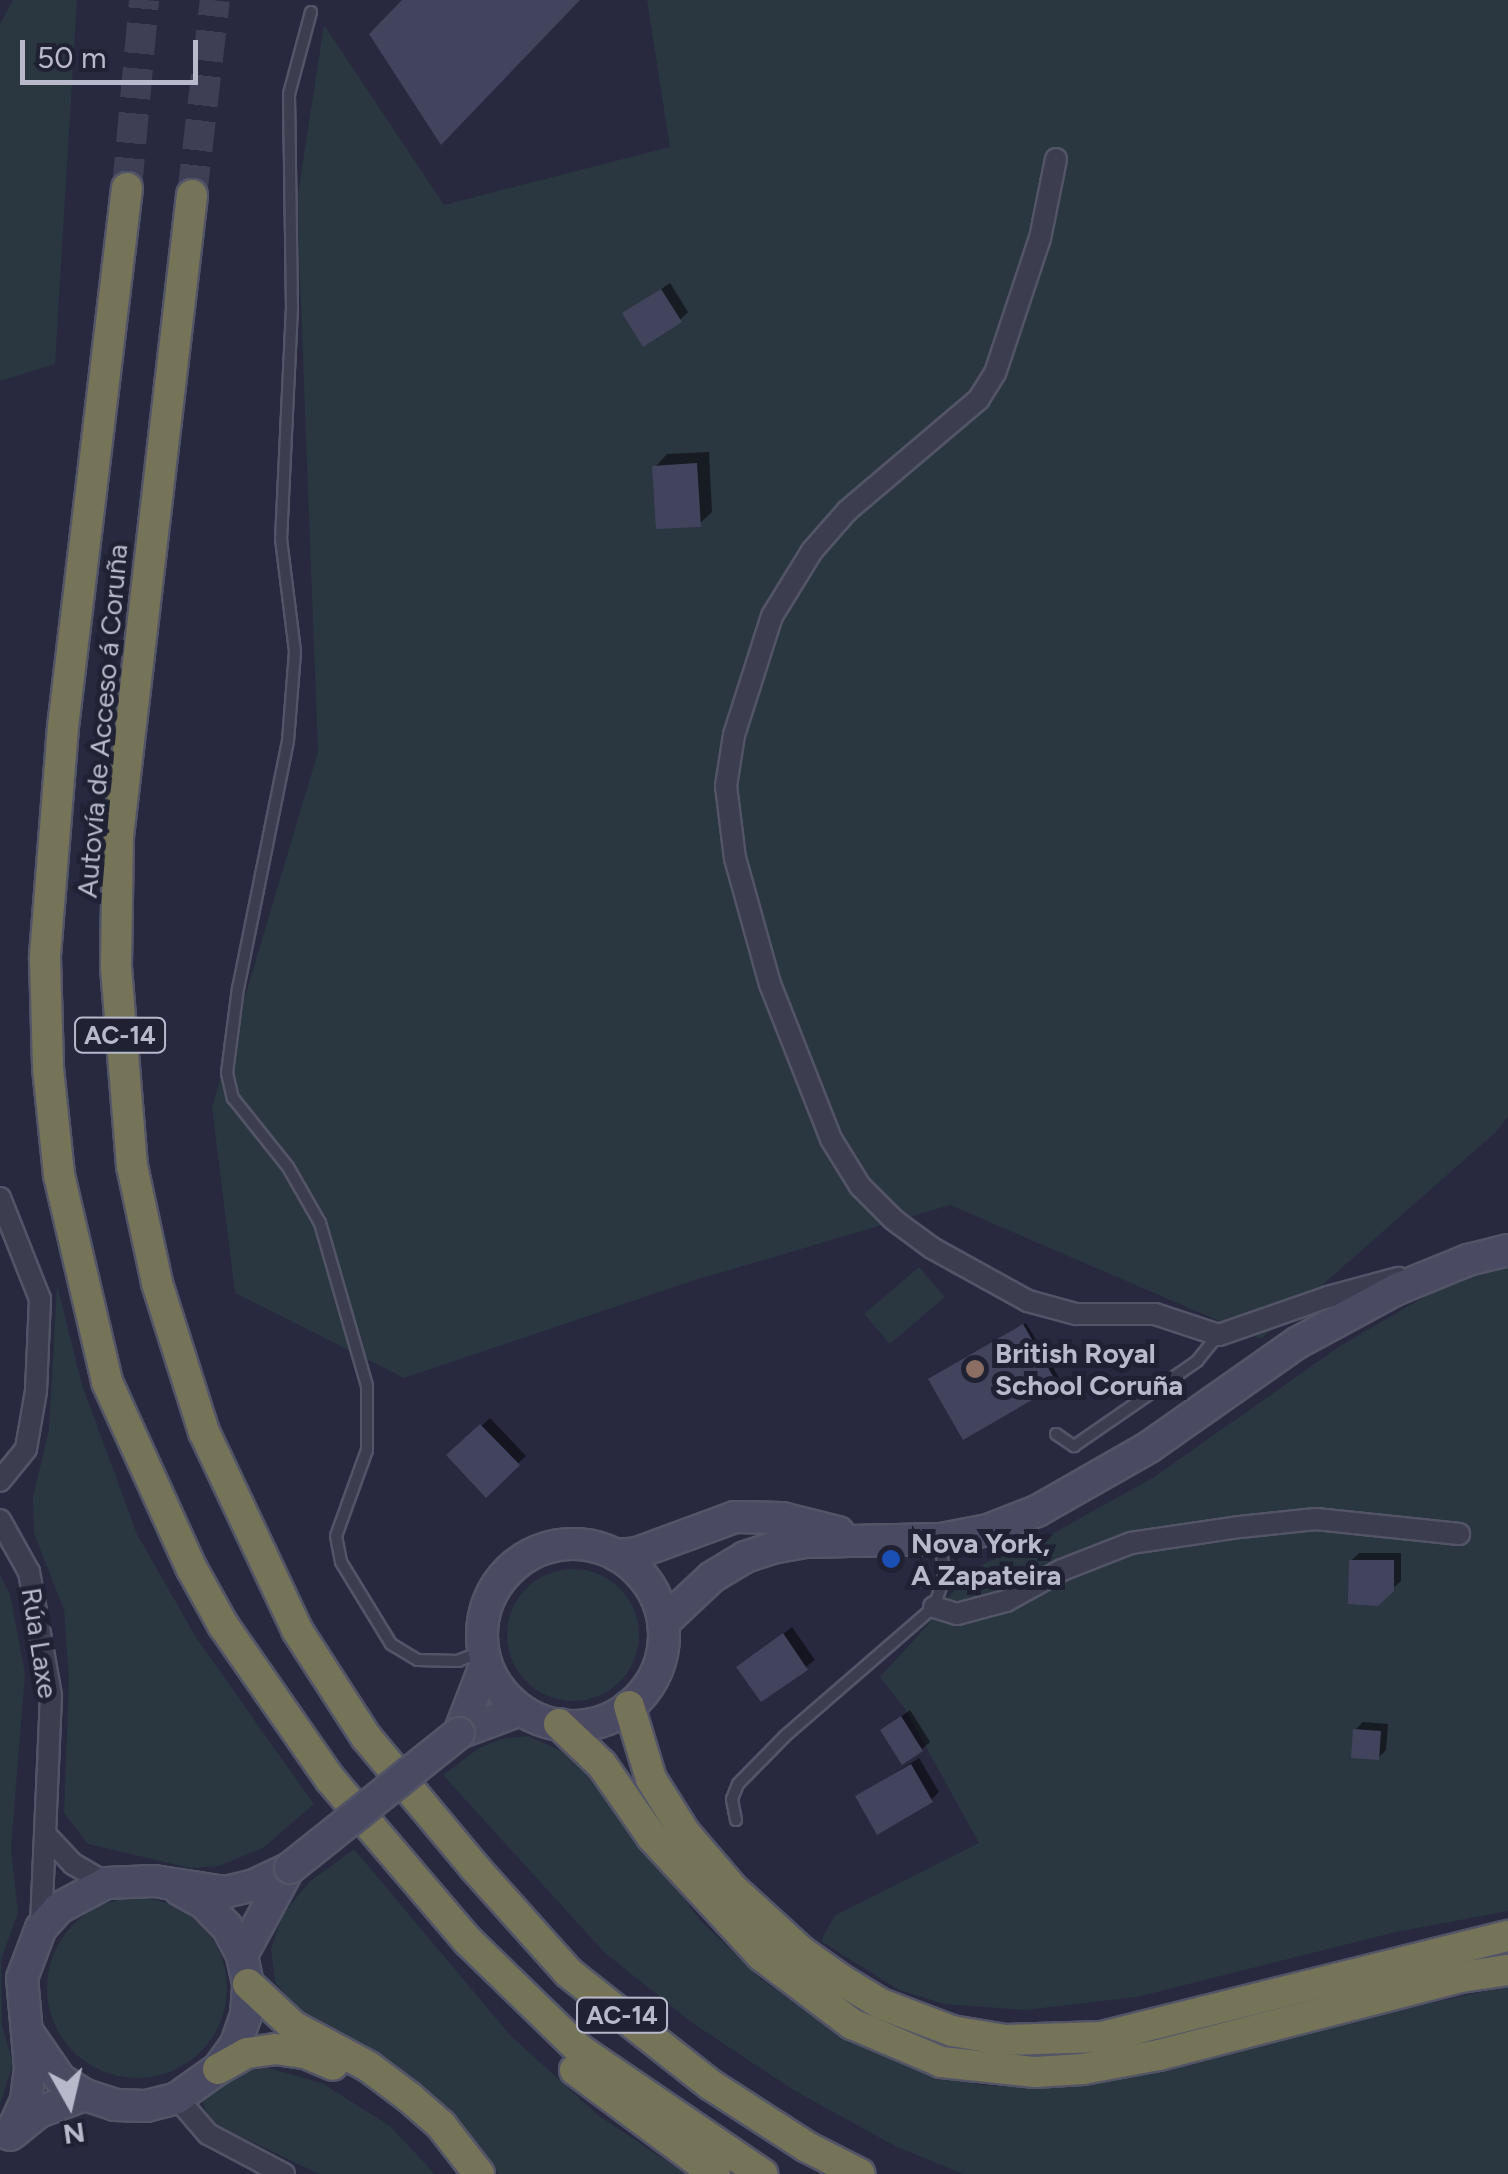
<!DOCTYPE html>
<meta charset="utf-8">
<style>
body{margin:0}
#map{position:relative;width:1508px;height:2174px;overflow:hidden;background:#28293f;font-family:Figtree,sans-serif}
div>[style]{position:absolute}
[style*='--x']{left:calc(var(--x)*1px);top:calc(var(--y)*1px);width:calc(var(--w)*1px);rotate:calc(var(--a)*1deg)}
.green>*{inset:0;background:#2a3640}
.round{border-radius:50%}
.shadow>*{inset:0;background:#0007}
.building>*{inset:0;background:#42445d}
.highway-tunnel>*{height:30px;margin-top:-15px;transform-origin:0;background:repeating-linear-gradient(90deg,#3e3f54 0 30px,transparent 0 45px)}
.roads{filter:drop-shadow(2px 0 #535567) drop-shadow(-2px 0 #535567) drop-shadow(0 2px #535567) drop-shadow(0 -2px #535567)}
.lane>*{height:10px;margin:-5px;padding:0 5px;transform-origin:5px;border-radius:5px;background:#3c3d4f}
.street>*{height:20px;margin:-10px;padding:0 10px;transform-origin:10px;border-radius:10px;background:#3c3d4f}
.secondary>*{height:30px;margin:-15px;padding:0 15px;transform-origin:15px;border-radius:15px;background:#4a4a62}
.secondary>.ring{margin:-15px;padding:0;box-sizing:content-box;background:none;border:30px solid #4a4a62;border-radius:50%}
.highway>*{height:30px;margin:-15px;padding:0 15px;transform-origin:15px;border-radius:15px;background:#757459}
.bridges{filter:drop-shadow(2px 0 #535567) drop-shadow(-2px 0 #535567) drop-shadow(0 2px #535567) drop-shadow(0 -2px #535567)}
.secondary-bridge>*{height:30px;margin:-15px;padding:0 15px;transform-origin:15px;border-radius:15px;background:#4a4a62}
.dots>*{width:28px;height:28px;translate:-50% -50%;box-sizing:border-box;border:5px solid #202234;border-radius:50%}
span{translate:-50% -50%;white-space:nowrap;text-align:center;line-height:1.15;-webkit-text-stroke:10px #202234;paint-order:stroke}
.shield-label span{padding:2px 8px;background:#202234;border:2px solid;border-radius:8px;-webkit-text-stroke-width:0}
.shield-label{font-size:25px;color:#b8b9ca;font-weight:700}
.street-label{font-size:28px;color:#b8b9ca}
.poi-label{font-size:28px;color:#b8b9ca;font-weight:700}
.left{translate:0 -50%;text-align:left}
.north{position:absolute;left:20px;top:2054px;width:100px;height:100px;-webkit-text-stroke:8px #202234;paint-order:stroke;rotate:172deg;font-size:28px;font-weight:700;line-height:40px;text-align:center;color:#b8b9ca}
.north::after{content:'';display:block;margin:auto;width:35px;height:45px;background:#b8b9ca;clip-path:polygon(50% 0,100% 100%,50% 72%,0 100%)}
.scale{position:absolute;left:20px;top:40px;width:178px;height:45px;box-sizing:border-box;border:5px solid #b8b9ca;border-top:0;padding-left:12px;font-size:30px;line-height:35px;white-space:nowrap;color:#b8b9ca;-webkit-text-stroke:8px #202234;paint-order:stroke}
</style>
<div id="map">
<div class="green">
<i style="clip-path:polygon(13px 0,77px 0,55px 364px,0 381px,0 24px)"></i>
<i style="clip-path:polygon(647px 0,1508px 0,1508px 1116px,1496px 1132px,1261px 1339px,950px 1205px,692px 1281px,404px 1378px,235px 1293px,212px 1107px,318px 752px,297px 201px,324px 25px,444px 205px,670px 147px)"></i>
<i style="clip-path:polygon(1508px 1266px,1508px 1911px,1396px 1932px,1137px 1997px,1025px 2010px,944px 2004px,899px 1990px,821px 1941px,834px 1916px,979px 1843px,905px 1709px,880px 1677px,924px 1629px,970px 1570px,1050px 1535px,1154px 1477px,1340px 1346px,1443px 1286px)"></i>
<i style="clip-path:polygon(919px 1267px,945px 1297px,890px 1344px,864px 1314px)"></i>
<i style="clip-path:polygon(57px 1285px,82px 1385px,137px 1534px,197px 1639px,314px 1804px,263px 1848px,219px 1866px,190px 1868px,88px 1844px,64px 1813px,69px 1680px,64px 1610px,34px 1533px,33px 1497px,49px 1430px)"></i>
<i class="round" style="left:507px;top:1569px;width:132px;height:132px"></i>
<i style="clip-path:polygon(0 1574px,10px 1595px,25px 1673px,11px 1849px,18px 1913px,1px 1960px,2px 2026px,13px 2063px,0 2104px)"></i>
<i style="clip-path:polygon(528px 1736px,570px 1755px,594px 1778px,701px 1921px,761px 1979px,827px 2026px,899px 2063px,980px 2085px,1062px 2088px,1138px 2076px,1362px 2018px,1508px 1986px,1508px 2174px,963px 2174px,897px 2147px,795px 2091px,691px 2022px,604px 1952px,443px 1775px,479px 1748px,501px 1739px)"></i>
<i style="clip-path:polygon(354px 1849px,510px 2035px,598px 2115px,686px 2174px,499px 2174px,471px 2136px,411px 2077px,341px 2032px,300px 2012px,275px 1982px,271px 1949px,283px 1914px,309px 1882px)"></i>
<i class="round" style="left:47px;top:1898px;width:180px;height:180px"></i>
<i style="clip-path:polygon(265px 2067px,322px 2083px,390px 2126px,435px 2174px,319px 2174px,210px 2122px,202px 2100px,236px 2075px)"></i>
</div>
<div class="shadow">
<i style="clip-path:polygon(670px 283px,688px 312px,680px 320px,625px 314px)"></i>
<i style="clip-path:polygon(709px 452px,712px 512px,699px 524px,655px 467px,667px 454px)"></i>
<i style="clip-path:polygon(1026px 1323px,1060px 1379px,1056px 1383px,934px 1377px)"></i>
<i style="clip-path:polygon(490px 1418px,526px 1456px,486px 1494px,450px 1456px)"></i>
<i style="clip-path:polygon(1359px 1553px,1401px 1553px,1401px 1581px,1377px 1603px,1351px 1561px)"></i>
<i style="clip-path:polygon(792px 1627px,815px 1660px,762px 1699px,739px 1667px)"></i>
<i style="clip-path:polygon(910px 1710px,930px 1742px,922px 1749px,883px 1730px)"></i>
<i style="clip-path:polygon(1363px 1722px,1388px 1724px,1386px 1750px,1378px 1758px,1355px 1730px)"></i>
<i style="clip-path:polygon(919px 1758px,939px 1792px,931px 1800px,858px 1796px)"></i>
</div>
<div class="building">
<i style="clip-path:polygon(402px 0,580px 0,441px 145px,369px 34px)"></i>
<i style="clip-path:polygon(661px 289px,682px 322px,643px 347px,622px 313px)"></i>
<i style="clip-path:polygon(697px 463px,701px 527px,656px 529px,652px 466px)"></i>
<i style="clip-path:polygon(1023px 1324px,1058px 1385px,963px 1440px,928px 1379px)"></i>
<i style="clip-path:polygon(480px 1424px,520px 1465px,486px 1498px,446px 1455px)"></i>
<i style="clip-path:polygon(1349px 1560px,1394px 1560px,1394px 1591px,1378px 1606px,1348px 1604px)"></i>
<i style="clip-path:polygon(783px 1633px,808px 1670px,761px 1702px,736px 1667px)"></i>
<i style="clip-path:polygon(901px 1716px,923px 1751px,902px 1765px,880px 1730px)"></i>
<i style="clip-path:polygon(1353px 1729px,1381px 1731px,1379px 1760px,1351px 1758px)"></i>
<i style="clip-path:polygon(911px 1764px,933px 1802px,877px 1835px,855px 1796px)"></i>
</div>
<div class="highway-tunnel">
<i style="--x:127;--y:188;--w:189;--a:-84.8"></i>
<i style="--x:192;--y:195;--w:196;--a:-83.3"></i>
</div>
<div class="roads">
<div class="lane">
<i style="--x:311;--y:12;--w:85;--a:105"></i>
<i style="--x:289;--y:94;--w:213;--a:89.2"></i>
<i style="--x:292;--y:307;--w:232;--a:92.7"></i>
<i style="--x:281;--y:539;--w:114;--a:82.9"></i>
<i style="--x:295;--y:652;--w:89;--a:94.5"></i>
<i style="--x:288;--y:741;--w:252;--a:101.4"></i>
<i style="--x:238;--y:988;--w:86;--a:97.4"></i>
<i style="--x:227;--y:1073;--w:26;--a:77"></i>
<i style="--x:233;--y:1098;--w:88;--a:51.4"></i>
<i style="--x:288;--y:1167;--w:64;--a:60.3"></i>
<i style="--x:320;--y:1223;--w:170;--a:73.9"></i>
<i style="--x:367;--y:1386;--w:64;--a:90"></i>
<i style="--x:367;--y:1450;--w:91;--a:109.8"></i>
<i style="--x:336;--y:1536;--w:26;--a:79"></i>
<i style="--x:341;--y:1562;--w:96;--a:58.6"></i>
<i style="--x:391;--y:1644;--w:31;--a:31"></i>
<i style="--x:418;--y:1660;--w:40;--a:1.4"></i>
<i style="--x:458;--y:1661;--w:27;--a:-22"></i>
<i style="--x:1056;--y:1434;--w:22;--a:34"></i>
<i style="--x:1074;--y:1446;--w:150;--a:-34.6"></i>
<i style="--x:1197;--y:1361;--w:33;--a:-51"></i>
<i style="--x:736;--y:1820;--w:21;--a:-101"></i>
<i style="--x:732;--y:1799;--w:16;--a:-68"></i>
<i style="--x:738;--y:1784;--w:67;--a:-45.6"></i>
<i style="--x:785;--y:1736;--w:197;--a:-40.9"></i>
<i style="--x:934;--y:1607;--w:31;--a:-71"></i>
<i style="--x:944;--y:1578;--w:38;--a:-95"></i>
</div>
<div class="street">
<i style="--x:1056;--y:159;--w:81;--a:101.4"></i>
<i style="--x:1040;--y:238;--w:142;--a:108.4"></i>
<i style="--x:995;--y:373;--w:31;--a:122"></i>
<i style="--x:979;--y:399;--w:173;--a:139.7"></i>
<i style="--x:847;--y:511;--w:53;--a:131.2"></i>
<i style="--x:812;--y:551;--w:76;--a:121.6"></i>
<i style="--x:772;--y:616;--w:125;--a:107.7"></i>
<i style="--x:734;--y:735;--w:52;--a:98.9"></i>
<i style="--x:726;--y:786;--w:73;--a:82.9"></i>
<i style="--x:735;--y:858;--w:131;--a:74.5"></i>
<i style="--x:770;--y:984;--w:167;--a:68.5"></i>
<i style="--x:831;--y:1139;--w:55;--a:58.3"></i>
<i style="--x:860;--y:1186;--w:48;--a:45"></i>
<i style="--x:894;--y:1220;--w:47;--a:36.4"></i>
<i style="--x:932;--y:1248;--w:110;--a:28.9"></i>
<i style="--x:1028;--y:1301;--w:50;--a:15.2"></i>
<i style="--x:1076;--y:1314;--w:79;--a:0"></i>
<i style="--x:1155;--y:1314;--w:67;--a:18.2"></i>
<i style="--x:1219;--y:1335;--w:115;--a:-19.2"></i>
<i style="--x:1328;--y:1297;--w:73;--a:-15.2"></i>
<i style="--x:0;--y:1198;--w:109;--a:68.4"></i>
<i style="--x:40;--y:1299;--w:92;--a:92.5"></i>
<i style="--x:36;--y:1391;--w:59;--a:99.8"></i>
<i style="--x:26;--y:1449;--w:41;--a:129.1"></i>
<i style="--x:0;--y:1520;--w:60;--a:60.9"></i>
<i style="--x:29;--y:1572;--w:126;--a:79.9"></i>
<i style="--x:51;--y:1696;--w:232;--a:92.5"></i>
<i style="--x:934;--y:1607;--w:24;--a:17"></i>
<i style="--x:957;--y:1614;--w:51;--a:-14.9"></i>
<i style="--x:1006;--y:1601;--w:64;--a:-29"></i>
<i style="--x:1062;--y:1570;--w:74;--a:-21.4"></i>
<i style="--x:1131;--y:1543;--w:110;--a:-8.4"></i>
<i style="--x:1240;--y:1527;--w:76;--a:-6"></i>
<i style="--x:1316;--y:1519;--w:144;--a:6"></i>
<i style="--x:45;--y:1834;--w:41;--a:47"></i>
<i style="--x:73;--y:1864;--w:38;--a:30"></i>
<i style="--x:177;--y:2098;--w:48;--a:49.3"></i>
<i style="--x:208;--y:2134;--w:86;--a:27.8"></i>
</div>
<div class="secondary">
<i class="ring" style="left:482px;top:1544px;width:152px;height:152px"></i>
<i style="--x:616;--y:1555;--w:21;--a:-5"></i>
<i style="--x:637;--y:1553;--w:104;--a:-20.2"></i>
<i style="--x:735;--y:1517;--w:47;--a:1.2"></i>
<i style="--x:782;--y:1518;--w:58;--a:14"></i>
<i style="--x:663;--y:1623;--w:67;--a:-43.2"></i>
<i style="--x:712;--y:1577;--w:39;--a:-31"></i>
<i style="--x:745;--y:1557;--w:28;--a:-18"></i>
<i style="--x:772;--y:1548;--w:34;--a:-10"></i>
<i style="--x:805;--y:1542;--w:136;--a:-1.3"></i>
<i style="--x:941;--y:1539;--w:48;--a:-10.8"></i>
<i style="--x:988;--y:1530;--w:53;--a:-21.2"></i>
<i style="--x:1037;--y:1511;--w:129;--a:-29.7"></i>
<i style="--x:1149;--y:1447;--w:181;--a:-35.1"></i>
<i style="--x:1297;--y:1343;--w:114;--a:-28.4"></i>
<i style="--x:1397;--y:1289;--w:77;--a:-22.2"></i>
<i style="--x:1468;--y:1260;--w:41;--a:-14"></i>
<i style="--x:459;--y:1733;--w:75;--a:-68.9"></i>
<i style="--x:459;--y:1733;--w:66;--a:-20.4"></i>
<i style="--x:242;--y:1955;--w:97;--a:-61.6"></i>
<i style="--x:29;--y:2034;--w:55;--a:55.4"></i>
<i style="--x:60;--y:2079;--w:30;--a:33"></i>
<i style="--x:85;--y:2095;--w:32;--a:18"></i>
<i style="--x:115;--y:2105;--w:31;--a:2"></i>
<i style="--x:146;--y:2106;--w:32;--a:-14"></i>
<i style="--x:177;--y:2098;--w:50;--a:-35.3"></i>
<i style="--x:218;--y:2069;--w:31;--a:-54"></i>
<i style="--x:236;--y:2044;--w:31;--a:-71"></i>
<i style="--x:246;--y:2015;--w:31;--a:-86"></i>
<i style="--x:248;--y:1984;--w:30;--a:-102"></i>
<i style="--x:242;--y:1955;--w:32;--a:-118"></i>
<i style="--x:227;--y:1927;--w:32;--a:-134"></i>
<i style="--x:205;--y:1904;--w:29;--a:-151"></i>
<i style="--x:14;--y:2132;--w:32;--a:-39"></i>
<i style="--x:39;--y:2112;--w:49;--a:-20.3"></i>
<i style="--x:10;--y:2135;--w:38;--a:-65"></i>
<i style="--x:26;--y:2100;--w:33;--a:-83"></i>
<i style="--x:30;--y:2067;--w:89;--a:-95.1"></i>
<i style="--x:22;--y:1978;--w:53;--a:-69.2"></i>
<i style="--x:41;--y:1928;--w:27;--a:-48"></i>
<i style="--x:59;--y:1908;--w:53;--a:-28"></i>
<i style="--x:106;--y:1883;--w:48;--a:-2.4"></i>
<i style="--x:154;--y:1881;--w:72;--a:8.8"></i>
<i style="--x:225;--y:1892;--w:28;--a:-13"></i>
<i style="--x:252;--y:1886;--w:42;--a:-25.3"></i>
</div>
<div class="highway">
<i style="--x:127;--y:188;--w:543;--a:96.77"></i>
<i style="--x:63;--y:727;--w:232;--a:94.5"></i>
<i style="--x:45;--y:958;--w:110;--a:88.4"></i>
<i style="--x:48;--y:1068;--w:108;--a:84.1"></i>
<i style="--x:59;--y:1175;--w:212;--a:76.9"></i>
<i style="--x:107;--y:1382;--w:205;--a:65.6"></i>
<i style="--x:192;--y:1569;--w:64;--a:61"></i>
<i style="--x:223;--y:1625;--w:188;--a:55.2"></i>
<i style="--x:330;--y:1779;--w:213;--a:49.6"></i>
<i style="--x:468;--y:1941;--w:155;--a:44.2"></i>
<i style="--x:579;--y:2049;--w:222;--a:34.3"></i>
<i style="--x:192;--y:195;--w:646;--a:96.58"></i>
<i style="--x:118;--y:837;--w:130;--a:90.9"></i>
<i style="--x:116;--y:967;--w:200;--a:85.4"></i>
<i style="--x:132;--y:1166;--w:120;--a:77.9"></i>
<i style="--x:157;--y:1283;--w:156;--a:72.5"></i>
<i style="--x:204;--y:1432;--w:219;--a:64.8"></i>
<i style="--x:297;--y:1630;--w:127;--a:57.2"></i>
<i style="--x:366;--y:1737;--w:170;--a:50.2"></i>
<i style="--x:475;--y:1868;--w:141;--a:48.2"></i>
<i style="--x:569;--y:1973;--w:181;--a:38.3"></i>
<i style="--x:711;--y:2085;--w:114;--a:32.9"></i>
<i style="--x:807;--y:2147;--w:59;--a:27"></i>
<i style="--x:629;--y:1706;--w:76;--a:73.2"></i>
<i style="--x:651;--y:1779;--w:64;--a:57.8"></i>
<i style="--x:685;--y:1833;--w:74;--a:49.4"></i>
<i style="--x:733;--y:1889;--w:93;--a:42.4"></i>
<i style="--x:802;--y:1952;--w:47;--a:35.4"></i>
<i style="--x:840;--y:1979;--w:48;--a:31.4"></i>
<i style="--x:881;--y:2004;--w:76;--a:20.8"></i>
<i style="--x:952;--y:2031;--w:54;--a:9.6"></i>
<i style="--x:1005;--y:2040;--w:97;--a:-1.8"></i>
<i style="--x:1102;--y:2037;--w:418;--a:-14"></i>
<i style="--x:559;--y:1724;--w:59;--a:43.6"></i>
<i style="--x:602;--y:1765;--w:88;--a:55.2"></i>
<i style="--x:652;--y:1837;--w:162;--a:47.3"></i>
<i style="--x:762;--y:1956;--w:113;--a:37.1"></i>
<i style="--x:852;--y:2024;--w:97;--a:23.1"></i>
<i style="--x:941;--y:2062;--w:95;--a:6.1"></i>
<i style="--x:1035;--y:2072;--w:48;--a:-3.6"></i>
<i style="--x:1083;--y:2069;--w:77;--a:-10.4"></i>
<i style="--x:1159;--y:2055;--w:312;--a:-14.5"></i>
<i style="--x:1461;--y:1977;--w:48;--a:-8.5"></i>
<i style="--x:248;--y:1984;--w:62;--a:43"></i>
<i style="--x:293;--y:2026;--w:86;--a:28.3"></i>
<i style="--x:369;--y:2067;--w:50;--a:36.9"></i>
<i style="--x:409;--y:2097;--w:43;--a:41.2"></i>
<i style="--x:441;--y:2125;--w:62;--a:52.2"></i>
<i style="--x:218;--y:2069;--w:33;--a:-29"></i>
<i style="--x:247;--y:2053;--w:28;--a:-8"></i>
<i style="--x:275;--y:2049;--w:30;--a:8"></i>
<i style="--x:305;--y:2053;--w:30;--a:23"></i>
<i style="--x:575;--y:2070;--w:174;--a:36.6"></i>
</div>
</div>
<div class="bridges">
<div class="secondary-bridge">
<i style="--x:290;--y:1868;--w:216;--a:-38.6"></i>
</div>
</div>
<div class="dots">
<i style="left:975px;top:1369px;background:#8d6e63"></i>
<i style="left:891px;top:1559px;background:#1a4fb4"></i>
</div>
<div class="shield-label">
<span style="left:120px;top:1035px">AC-14</span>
<span style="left:622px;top:2015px">AC-14</span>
</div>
<div class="street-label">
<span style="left:102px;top:721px;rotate:-85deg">Autovía de Acceso á Coruña</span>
<span style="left:40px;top:1643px;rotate:81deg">Rúa Laxe</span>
</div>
<div class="poi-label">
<span class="left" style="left:995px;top:1369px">British Royal<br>School Coruña</span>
<span class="left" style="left:911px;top:1559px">Nova York,<br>A Zapateira</span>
</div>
<div class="north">N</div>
<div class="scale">50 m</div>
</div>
